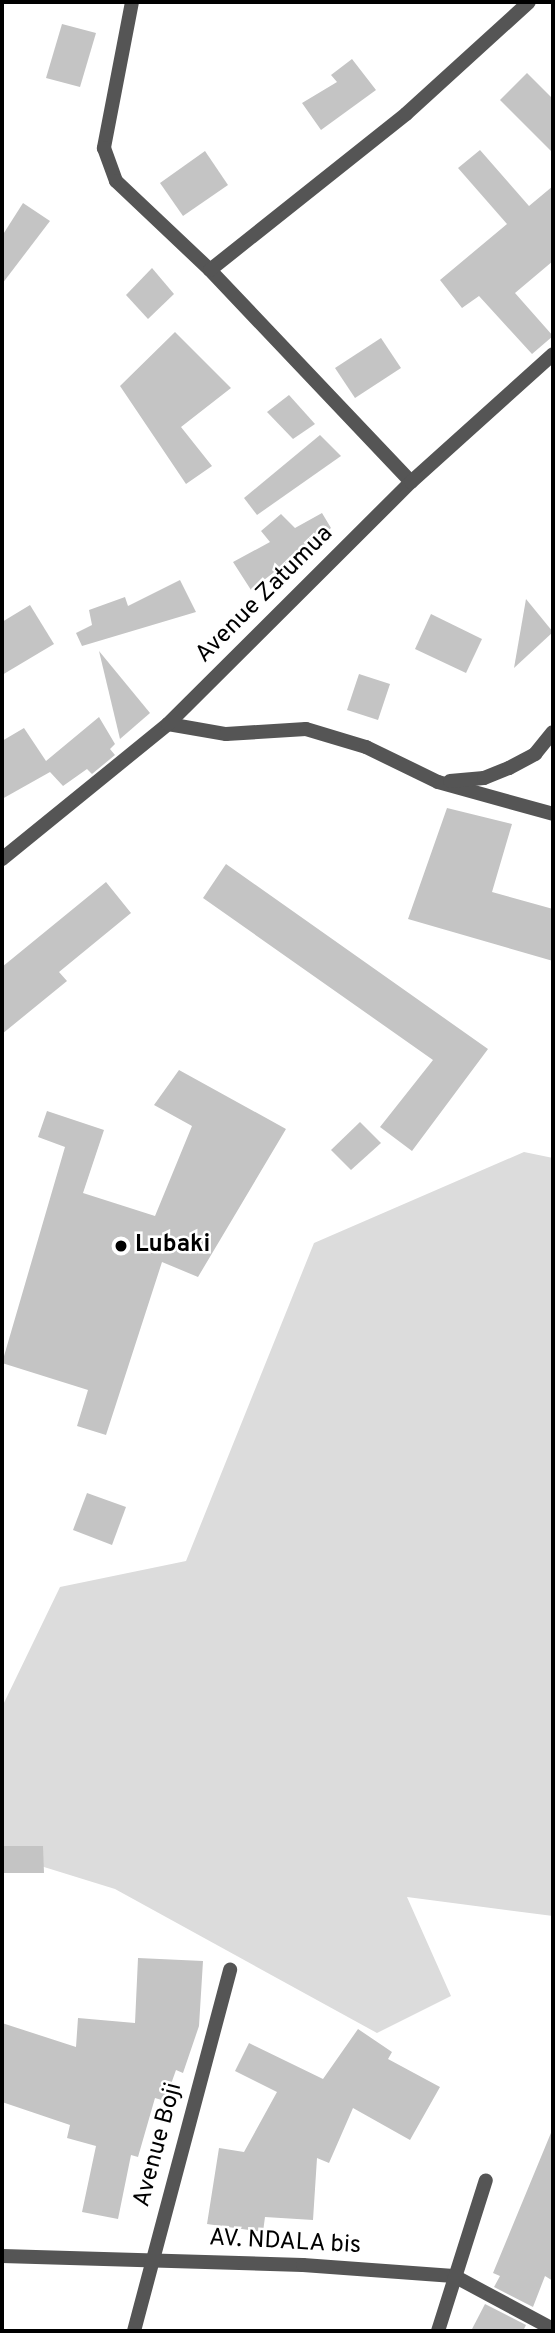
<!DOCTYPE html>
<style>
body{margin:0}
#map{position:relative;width:555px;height:2333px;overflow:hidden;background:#fff;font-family:Overpass,sans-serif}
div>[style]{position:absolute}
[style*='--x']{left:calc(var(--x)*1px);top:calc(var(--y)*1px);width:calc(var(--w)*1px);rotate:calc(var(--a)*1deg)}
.green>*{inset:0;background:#dcdcdc}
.building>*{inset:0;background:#c4c4c4}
.street>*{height:14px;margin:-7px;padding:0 7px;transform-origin:7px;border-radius:7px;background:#555}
.dots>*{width:19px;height:19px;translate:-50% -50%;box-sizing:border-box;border:4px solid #fff;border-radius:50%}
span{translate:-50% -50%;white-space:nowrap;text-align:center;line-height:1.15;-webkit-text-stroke:5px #fff;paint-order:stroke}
.street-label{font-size:24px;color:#000}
.poi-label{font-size:24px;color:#000;font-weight:700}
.left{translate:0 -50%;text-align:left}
.frame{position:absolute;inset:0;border:4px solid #000;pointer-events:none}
</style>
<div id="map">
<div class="green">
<i style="clip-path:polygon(524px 1152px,553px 1158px,553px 1916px,407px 1897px,451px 1996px,377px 2033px,115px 1889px,2px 1854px,2px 1707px,60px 1587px,186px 1561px,314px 1243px)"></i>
</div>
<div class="building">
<i style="clip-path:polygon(62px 24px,96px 33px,80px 87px,46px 78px)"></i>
<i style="clip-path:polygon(352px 59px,376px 90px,321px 130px,302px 103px,337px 82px,331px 75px)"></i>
<i style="clip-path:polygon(527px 73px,553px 99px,553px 153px,500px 100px)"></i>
<i style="clip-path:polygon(480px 150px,529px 206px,553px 186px,553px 261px,515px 293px,553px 336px,532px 354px,479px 296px,462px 308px,440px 280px,507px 224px,458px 168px)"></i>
<i style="clip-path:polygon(205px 151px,228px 185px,183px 216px,160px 183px)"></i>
<i style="clip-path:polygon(23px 203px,50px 221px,2px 284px,2px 236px)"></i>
<i style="clip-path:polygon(152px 268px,174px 294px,148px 319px,126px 295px)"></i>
<i style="clip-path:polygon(175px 332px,231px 388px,181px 427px,212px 466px,186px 484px,120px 386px)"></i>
<i style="clip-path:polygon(381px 338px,401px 368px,355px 398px,335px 368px)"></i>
<i style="clip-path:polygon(289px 395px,315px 424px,293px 439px,267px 412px)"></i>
<i style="clip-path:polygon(320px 435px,341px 456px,257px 515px,244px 498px)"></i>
<i style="clip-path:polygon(322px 513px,331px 528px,251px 590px,233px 562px,270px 542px,261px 531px,281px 514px,295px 528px)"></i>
<i style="clip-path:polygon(180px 580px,196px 612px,82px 646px,76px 633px,92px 625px,89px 610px,125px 597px,128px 606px)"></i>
<i style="clip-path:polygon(526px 599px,553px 632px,514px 668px)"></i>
<i style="clip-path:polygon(30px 605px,54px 644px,2px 675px,2px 622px)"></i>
<i style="clip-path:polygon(431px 614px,482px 639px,466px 673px,415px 649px)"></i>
<i style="clip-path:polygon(99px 651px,150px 713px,120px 739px)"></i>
<i style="clip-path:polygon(359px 674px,390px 684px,378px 720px,347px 710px)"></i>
<i style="clip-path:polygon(99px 717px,115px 744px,110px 749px,115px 755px,92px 774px,87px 769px,63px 786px,50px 772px,2px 799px,2px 741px,24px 728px,46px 761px)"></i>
<i style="clip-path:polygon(447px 808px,512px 824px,492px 892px,553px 909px,553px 961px,408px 919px)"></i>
<i style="clip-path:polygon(226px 864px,488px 1049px,412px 1151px,380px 1127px,433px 1060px,203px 898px)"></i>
<i style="clip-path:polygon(106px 882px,131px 913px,59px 972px,67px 981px,2px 1034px,2px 967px)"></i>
<i style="clip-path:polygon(179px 1070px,286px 1129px,198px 1277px,162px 1262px,106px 1435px,77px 1426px,88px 1390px,2px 1363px,65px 1147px,38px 1137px,47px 1111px,104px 1130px,83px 1193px,155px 1216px,192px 1126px,154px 1105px)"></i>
<i style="clip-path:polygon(360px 1122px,381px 1143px,351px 1170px,331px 1150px)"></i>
<i style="clip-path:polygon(87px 1493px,126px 1507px,112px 1545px,73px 1530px)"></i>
<i style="clip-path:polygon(2px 1846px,43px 1846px,44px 1873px,2px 1873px)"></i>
<i style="clip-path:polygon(138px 1958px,203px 1961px,199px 2026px,183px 2073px,176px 2070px,165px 2101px,155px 2098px,138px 2157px,131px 2155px,118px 2219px,82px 2212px,96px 2146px,67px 2138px,70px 2125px,2px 2102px,2px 2023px,76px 2047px,78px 2018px,135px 2023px)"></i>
<i style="clip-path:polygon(358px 2029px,392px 2052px,388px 2059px,440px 2087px,410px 2140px,353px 2108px,329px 2163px,317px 2158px,313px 2220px,265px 2217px,263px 2232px,207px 2224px,219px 2148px,244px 2152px,277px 2092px,235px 2071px,249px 2043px,323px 2079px)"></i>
<i style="clip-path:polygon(553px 2128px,553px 2281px,545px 2276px,533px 2307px,494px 2287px,500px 2276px,493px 2273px)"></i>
<i style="clip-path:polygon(485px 2304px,526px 2325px,523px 2331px,471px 2331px)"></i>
</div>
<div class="street">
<i style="--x:132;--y:2;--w:149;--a:100.9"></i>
<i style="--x:104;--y:148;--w:35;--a:70"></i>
<i style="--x:116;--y:181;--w:129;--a:43.4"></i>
<i style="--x:210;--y:270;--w:292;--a:46.5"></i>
<i style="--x:210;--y:270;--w:251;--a:-38.5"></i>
<i style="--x:406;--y:114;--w:166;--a:-42.3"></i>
<i style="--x:168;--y:724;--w:59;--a:9.8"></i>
<i style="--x:226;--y:734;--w:80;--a:-3.6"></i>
<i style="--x:306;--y:729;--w:63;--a:16.7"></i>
<i style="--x:366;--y:747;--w:80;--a:25.9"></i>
<i style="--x:438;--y:782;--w:119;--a:15.5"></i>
<i style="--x:450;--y:781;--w:34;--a:-5"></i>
<i style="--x:484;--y:778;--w:27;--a:-22"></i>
<i style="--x:509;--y:768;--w:30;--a:-28"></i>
<i style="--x:535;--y:754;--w:28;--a:-51"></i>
<i style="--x:2;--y:859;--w:214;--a:-39.1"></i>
<i style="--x:168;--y:724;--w:343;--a:-44.9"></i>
<i style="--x:411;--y:482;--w:191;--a:-42"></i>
<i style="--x:2;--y:2256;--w:301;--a:1.7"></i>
<i style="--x:303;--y:2265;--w:151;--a:4.2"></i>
<i style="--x:454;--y:2276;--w:112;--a:28.2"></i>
<i style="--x:134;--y:2331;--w:374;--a:-75.1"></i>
<i style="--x:438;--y:2331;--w:158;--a:-72.4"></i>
</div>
<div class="dots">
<i style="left:121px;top:1246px;background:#000"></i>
</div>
<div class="street-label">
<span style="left:265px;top:595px;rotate:-45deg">Avenue Zatumua</span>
<span style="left:159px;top:2145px;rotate:-75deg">Avenue Boji</span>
<span style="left:285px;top:2243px;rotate:3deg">AV. NDALA bis</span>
</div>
<div class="poi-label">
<span class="left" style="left:135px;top:1246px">Lubaki</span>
</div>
<div class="frame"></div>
</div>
